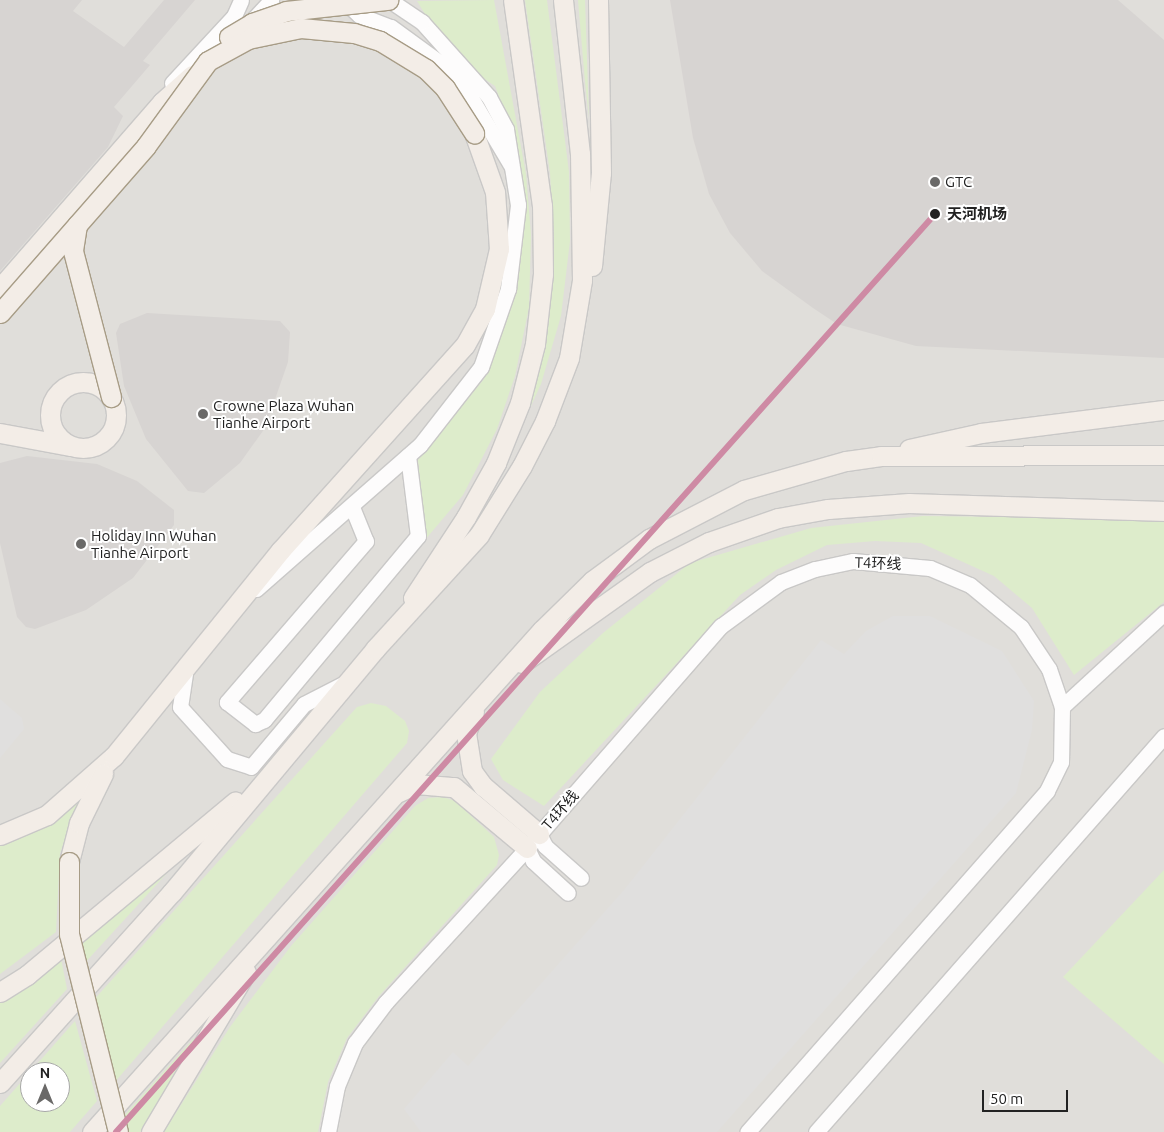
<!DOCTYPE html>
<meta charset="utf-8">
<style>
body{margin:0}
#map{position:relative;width:1164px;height:1132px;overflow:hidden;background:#f0eeeb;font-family:Ubuntu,"Noto Sans SC",sans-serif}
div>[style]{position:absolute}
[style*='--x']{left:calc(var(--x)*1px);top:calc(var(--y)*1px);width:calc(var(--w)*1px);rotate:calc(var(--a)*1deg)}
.airport>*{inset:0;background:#e0deda}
.grass>*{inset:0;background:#ddeccb}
.parking>*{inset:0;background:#e0dfde}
.building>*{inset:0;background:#d7d4d2}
.roads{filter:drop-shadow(1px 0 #c9c8c7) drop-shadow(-1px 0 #c9c8c7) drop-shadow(0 1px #c9c8c7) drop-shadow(0 -1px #c9c8c7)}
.minor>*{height:15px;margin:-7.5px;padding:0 7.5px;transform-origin:7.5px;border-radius:7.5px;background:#fdfcfc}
.major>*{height:19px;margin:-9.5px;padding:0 9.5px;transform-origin:9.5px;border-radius:9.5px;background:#f3ede7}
.major>.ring{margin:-9.5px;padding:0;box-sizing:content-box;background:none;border:19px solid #f3ede7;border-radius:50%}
.bridges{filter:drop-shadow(1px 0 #a79c86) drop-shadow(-1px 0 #a79c86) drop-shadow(0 1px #a79c86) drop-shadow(0 -1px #a79c86)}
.major-bridge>*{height:19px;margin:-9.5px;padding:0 9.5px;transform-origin:9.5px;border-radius:9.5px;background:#f3ede7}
.metro-1>*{height:6px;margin:-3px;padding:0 3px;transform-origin:3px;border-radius:3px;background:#ce8aa4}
.dots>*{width:14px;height:14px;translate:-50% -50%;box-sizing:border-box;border:2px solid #fff;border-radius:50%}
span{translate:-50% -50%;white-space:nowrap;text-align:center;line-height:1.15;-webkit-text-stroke:4px #fff;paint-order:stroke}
.poi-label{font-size:15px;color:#222}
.left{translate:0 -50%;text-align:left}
.stop-label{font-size:15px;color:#222;font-weight:700}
.street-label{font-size:15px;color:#222}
.north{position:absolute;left:20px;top:1062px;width:50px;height:50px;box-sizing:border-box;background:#fff;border:1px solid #a7a7a7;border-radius:50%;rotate:0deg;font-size:14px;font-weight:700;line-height:20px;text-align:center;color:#222}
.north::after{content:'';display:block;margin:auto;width:18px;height:22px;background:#6a6968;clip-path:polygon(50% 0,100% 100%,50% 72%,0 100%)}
.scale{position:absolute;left:982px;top:1090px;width:86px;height:22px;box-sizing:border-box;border:2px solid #222;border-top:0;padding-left:6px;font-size:15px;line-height:18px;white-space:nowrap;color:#222;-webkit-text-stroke:4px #fff;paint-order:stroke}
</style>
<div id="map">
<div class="airport">
<i style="clip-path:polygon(evenodd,0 0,1164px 0,1164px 1132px,0 1132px,0 0,30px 1072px,60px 1072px,60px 1102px,30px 1102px,30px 1072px)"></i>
</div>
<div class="grass">
<i style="clip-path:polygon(494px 0,526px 174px,531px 235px,529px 307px,515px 376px,497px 429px,463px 495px,424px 541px,418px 460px,484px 379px,514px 291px,526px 200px,515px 139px,495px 86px,474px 72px,428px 19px,417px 1px)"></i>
<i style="clip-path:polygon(525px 0,547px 0,569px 172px,570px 241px,561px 316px,541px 384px,510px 452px,536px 381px,549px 313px,554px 241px,550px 173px)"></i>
<i style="clip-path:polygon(578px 0,585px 0,589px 118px,585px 82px)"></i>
<i style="clip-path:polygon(923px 516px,1164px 519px,1164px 602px,1074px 675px,1032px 608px,994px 576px,921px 543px,875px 541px,827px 545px,776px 570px,740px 595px,544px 806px,503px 780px,491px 759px,540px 692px,603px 633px,690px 563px,811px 528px)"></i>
<i style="clip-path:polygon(371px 703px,386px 706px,405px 721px,409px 731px,407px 743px,114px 1083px,91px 1003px,357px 707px)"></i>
<i style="clip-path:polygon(80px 796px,60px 853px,56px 932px,0 974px,0 841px)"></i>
<i style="clip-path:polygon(443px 797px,455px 801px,494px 837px,499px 855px,497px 865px,379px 996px,347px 1038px,328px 1082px,318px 1132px,164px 1132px,230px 1027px,291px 946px,415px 806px,428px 798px)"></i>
<i style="clip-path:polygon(165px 870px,168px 872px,82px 966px,79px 946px)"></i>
<i style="clip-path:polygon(1164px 870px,1164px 1064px,1063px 977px)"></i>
<i style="clip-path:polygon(61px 959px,67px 989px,0 1063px,0 1003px)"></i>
<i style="clip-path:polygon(75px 1021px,97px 1101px,70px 1132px,0 1132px,0 1106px,30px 1072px,30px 1102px,60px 1102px,60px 1072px,30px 1072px)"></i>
<i style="clip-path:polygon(196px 1036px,140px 1132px,125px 1132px,122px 1118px)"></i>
</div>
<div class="parking">
<i style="clip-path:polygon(893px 616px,930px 616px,1002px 651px,1034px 701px,1032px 730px,1016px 793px,717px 1132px,421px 1132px,404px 1109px,453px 1052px,468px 1066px,624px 890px,821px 640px,844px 654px,866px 631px)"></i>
<i style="clip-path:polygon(0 699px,22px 718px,24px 729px,0 758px)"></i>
</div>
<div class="building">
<i style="clip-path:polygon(0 0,82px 0,73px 11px,124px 47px,164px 0,195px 0,143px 61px,150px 65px,114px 107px,123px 116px,108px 147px,0 271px)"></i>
<i style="clip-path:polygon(670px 0,1118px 0,1164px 40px,1164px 358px,916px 346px,837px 324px,813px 308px,762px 271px,730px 233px,709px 194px,693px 138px)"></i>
<i style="clip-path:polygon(147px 313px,280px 321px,290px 332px,288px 362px,265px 428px,240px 463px,204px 493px,188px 491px,146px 439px,124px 386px,116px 333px,120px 324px)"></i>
<i style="clip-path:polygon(27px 456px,97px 464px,137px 481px,174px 510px,174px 525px,133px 578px,86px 610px,35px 629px,26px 627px,17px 617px,0 543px,0 463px)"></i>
</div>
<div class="roads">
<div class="minor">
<i style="--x:343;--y:0;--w:22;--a:43"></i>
<i style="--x:359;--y:15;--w:34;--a:21"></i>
<i style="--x:391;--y:27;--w:59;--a:36.1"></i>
<i style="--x:439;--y:62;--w:35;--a:44"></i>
<i style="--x:464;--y:86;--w:92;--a:59.3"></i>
<i style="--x:248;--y:25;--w:34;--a:-47"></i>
<i style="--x:172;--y:83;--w:91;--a:-47.2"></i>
<i style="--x:234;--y:16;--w:17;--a:-66"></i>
<i style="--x:352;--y:507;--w:37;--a:68"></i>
<i style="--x:366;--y:541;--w:213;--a:130.8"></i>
<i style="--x:227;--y:702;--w:36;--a:38"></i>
<i style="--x:255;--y:724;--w:10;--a:-24"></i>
<i style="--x:264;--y:720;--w:240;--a:-50.1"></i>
<i style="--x:418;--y:536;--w:81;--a:-97.1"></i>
<i style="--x:256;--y:589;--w:218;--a:-41.3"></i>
<i style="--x:420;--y:445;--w:99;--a:-52"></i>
<i style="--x:481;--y:367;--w:83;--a:-70.9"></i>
<i style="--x:508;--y:289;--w:85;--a:-83.2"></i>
<i style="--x:518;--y:205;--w:77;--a:-99"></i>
<i style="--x:506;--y:129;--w:36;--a:-118"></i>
<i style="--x:489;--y:97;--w:101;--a:-131.8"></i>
<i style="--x:422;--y:22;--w:40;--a:-146"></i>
<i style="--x:186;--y:667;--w:40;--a:98.5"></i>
<i style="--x:180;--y:707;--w:70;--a:47.9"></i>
<i style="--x:227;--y:759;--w:25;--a:18"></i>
<i style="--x:251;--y:767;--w:82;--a:-49.9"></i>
<i style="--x:304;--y:704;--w:46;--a:-27.1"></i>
<i style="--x:1062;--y:707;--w:139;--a:-42.7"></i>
<i style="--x:539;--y:834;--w:13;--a:63"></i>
<i style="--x:545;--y:846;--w:48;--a:41.6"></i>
<i style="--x:527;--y:848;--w:14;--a:65"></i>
<i style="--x:533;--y:861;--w:47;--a:42.4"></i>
<i style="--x:328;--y:1132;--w:47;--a:-78.9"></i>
<i style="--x:337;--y:1086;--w:47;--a:-67.3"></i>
<i style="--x:355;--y:1043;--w:51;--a:-52.9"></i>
<i style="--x:386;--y:1002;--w:209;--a:-47.5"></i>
<i style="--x:527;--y:848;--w:295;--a:-48.9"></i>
<i style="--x:721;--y:626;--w:74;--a:-36.3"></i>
<i style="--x:781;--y:582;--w:36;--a:-21"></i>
<i style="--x:815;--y:569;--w:39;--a:-12"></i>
<i style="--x:853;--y:561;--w:77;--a:5.2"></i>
<i style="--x:930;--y:568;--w:43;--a:23"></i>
<i style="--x:970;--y:585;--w:66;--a:39.5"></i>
<i style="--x:1021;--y:627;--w:50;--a:56.3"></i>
<i style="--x:1049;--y:669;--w:40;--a:71.1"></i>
<i style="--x:1062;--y:707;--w:55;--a:91"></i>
<i style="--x:1061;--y:762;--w:32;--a:116"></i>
<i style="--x:1047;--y:791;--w:454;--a:131.3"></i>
<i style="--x:816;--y:1132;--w:527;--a:-48.69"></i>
</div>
<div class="major">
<i style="--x:592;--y:266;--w:93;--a:-84.5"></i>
<i style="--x:601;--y:173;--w:173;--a:-91"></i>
<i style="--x:0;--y:288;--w:247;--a:-48.9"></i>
<i style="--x:162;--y:102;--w:40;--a:-42"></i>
<i class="ring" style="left:50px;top:382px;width:47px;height:47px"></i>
<i style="--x:0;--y:433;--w:71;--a:10.5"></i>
<i style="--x:909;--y:449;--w:74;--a:-12.5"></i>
<i style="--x:981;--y:433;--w:184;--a:-7.2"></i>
<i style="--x:413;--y:598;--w:97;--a:-56.8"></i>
<i style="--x:466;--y:517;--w:62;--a:-60.9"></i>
<i style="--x:496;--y:463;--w:65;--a:-68.2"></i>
<i style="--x:520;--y:403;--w:61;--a:-75.7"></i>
<i style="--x:535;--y:344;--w:70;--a:-83.5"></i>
<i style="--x:543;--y:274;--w:68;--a:-90.8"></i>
<i style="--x:542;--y:206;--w:208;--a:-98"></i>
<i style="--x:522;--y:663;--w:157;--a:-35.4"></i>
<i style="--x:650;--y:572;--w:66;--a:-27"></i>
<i style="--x:709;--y:542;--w:73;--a:-19.2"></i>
<i style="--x:778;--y:518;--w:51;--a:-10.2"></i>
<i style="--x:828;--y:509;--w:81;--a:-4.2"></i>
<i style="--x:909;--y:503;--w:255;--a:1.8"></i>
<i style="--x:474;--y:712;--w:22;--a:111"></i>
<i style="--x:466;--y:733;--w:38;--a:81"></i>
<i style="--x:472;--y:771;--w:19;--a:54"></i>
<i style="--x:483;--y:786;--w:74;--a:40.6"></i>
<i style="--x:399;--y:792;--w:19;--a:-25"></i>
<i style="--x:416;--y:784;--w:38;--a:5"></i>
<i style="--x:454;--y:787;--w:95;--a:39.9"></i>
<i style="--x:0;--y:835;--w:51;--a:-23.1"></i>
<i style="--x:47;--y:815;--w:89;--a:-41.4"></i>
<i style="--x:114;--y:756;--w:264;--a:-51"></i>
<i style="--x:280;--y:551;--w:277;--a:-48.1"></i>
<i style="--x:465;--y:345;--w:41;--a:-60.9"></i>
<i style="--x:485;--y:309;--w:62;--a:-76.9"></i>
<i style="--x:499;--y:249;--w:57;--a:-94"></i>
<i style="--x:495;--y:192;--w:63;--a:-109.6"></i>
<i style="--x:69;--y:862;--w:40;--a:-75.6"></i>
<i style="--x:79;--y:823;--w:55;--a:-63.9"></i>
<i style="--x:0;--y:992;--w:32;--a:-32"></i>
<i style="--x:27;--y:975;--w:271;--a:-39.8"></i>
<i style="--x:0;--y:1083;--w:257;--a:-48"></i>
<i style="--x:172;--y:892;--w:317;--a:-50.1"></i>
<i style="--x:375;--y:649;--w:154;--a:-47.6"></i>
<i style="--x:479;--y:535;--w:81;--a:-58.1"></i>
<i style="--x:522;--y:466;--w:51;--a:-62.9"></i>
<i style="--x:545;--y:421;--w:67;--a:-69.1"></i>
<i style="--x:569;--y:358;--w:79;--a:-80.5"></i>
<i style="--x:582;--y:280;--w:126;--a:-90.9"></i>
<i style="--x:580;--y:154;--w:155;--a:-96.3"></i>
<i style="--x:92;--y:1132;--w:674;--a:-48.13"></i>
<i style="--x:542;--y:630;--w:70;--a:-44.4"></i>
<i style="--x:592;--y:581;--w:71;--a:-36.4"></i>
<i style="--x:649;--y:539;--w:107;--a:-27.3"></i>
<i style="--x:744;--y:490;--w:106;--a:-15.9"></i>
<i style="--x:846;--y:461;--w:35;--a:-8"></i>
<i style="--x:881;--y:456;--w:283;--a:-0.2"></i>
<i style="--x:151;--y:1132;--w:186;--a:-59.3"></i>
</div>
</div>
<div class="bridges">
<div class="major-bridge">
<i style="--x:229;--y:37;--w:27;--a:-31"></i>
<i style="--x:252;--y:23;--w:36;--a:-19"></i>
<i style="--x:286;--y:11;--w:103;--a:-6.2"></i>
<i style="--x:77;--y:225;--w:26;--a:99"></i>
<i style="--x:73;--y:251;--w:151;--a:75.4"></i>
<i style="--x:0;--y:313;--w:222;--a:-48.8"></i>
<i style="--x:146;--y:146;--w:105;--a:-53.9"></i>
<i style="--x:208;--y:61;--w:46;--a:-28.8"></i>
<i style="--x:248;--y:39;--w:54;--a:-11.7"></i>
<i style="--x:301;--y:28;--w:53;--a:5.4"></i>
<i style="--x:354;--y:33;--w:27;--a:17"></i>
<i style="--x:380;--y:41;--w:54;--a:31.3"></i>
<i style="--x:426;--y:69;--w:27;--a:45"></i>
<i style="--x:445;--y:88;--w:54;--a:57.2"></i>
<i style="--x:69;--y:862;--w:72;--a:90"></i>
<i style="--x:69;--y:934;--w:204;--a:76.1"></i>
</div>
</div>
<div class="metro-1">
<i style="--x:116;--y:1132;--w:1230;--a:-48.26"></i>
</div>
<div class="dots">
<i style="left:935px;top:182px;background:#6a6968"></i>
<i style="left:935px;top:214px;background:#222"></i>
<i style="left:203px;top:414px;background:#6a6968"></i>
<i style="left:81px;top:544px;background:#6a6968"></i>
</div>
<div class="poi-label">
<span class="left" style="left:945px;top:182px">GTC</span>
<span class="left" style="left:213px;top:414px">Crowne Plaza Wuhan<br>Tianhe Airport</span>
<span class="left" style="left:91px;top:544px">Holiday Inn Wuhan<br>Tianhe Airport</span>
</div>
<div class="stop-label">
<span class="left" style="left:947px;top:214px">天河机场</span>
</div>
<div class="street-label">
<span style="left:878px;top:563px;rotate:2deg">T4环线</span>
<span style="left:560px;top:810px;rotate:-49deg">T4环线</span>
</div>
<div class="north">N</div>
<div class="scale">50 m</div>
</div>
